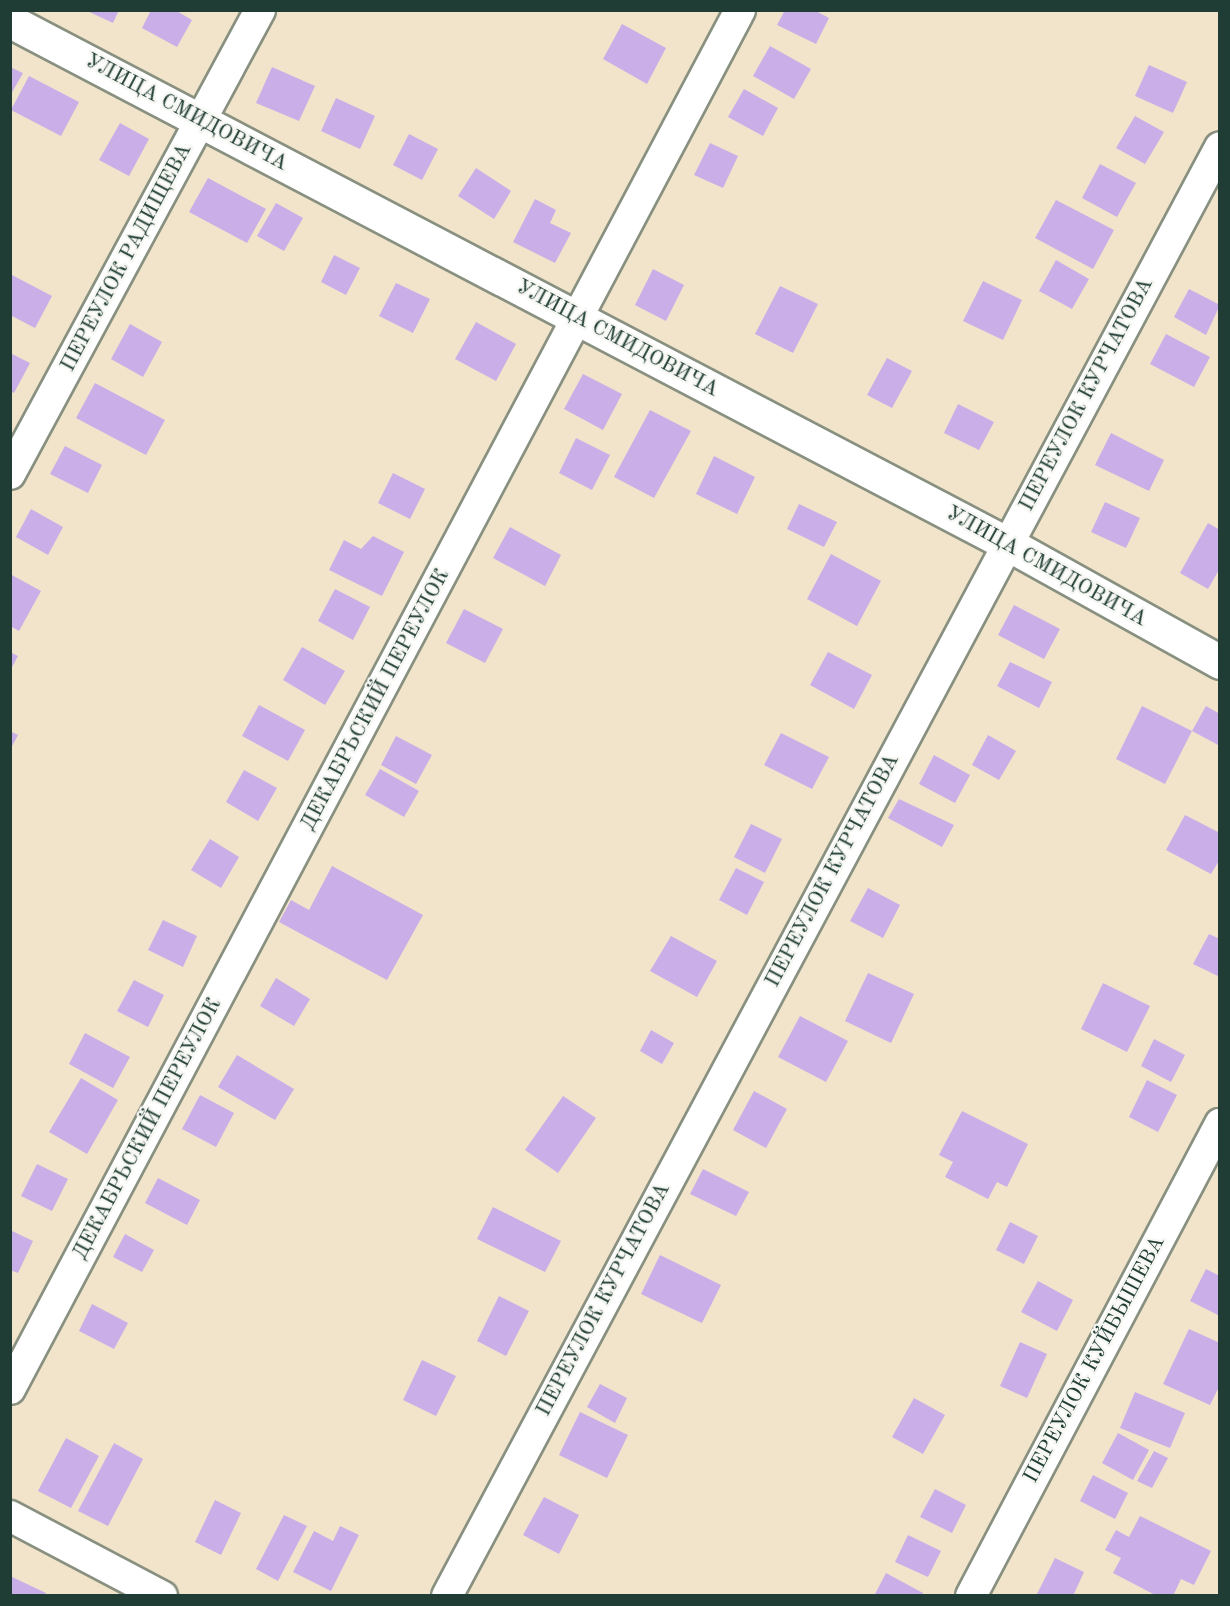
<!DOCTYPE html>
<meta charset="utf-8">
<style>
body{margin:0}
#map{position:relative;width:1230px;height:1606px;overflow:hidden;background:#f1e4cb;font-family:"Old Standard TT",serif}
div>[style]{position:absolute}
[style*='--x']{left:calc(var(--x)*1px);top:calc(var(--y)*1px);width:calc(var(--w)*1px);rotate:calc(var(--a)*1deg)}
.building>*{inset:0;background:#caaee8}
.roads{filter:drop-shadow(2px 0 #889080) drop-shadow(-2px 0 #889080) drop-shadow(0 2px #889080) drop-shadow(0 -2px #889080)}
.minor>*{height:30px;margin:-15px;padding:0 15px;transform-origin:15px;border-radius:15px;background:#fff}
.tertiary>*{height:33px;margin:-16.5px;padding:0 16.5px;transform-origin:16.5px;border-radius:16.5px;background:#fff}
span{translate:-50% -50%;white-space:nowrap;text-align:center;line-height:1.15;-webkit-text-stroke:4.5px #f6f6f2;paint-order:stroke}
.street-label{font-size:21px;color:#1f3d34}
.frame{position:absolute;inset:0;border:12px solid #1f3d34;pointer-events:none}
</style>
<div id="map">
<div class="building">
<i style="clip-path:polygon(85px 10px,119px 10px,113px 23px)"></i>
<i style="clip-path:polygon(151px 10px,175px 10px,192px 20px,177px 47px,142px 28px)"></i>
<i style="clip-path:polygon(785px 10px,814px 10px,829px 18px,816px 44px,777px 25px)"></i>
<i style="clip-path:polygon(622px 24px,666px 48px,647px 84px,603px 59px)"></i>
<i style="clip-path:polygon(770px 46px,811px 69px,794px 99px,753px 76px)"></i>
<i style="clip-path:polygon(1149px 65px,1187px 82px,1173px 113px,1135px 96px)"></i>
<i style="clip-path:polygon(10px 67px,23px 73px,10px 96px)"></i>
<i style="clip-path:polygon(272px 67px,315px 86px,299px 121px,256px 103px)"></i>
<i style="clip-path:polygon(29px 76px,79px 102px,61px 136px,11px 110px)"></i>
<i style="clip-path:polygon(744px 89px,778px 108px,763px 136px,728px 117px)"></i>
<i style="clip-path:polygon(336px 98px,375px 116px,360px 149px,321px 131px)"></i>
<i style="clip-path:polygon(1135px 116px,1164px 132px,1145px 164px,1116px 148px)"></i>
<i style="clip-path:polygon(120px 123px,149px 139px,129px 176px,99px 160px)"></i>
<i style="clip-path:polygon(409px 134px,438px 149px,422px 180px,393px 165px)"></i>
<i style="clip-path:polygon(710px 143px,738px 156px,723px 188px,694px 175px)"></i>
<i style="clip-path:polygon(1100px 164px,1136px 183px,1117px 217px,1082px 198px)"></i>
<i style="clip-path:polygon(476px 168px,511px 191px,494px 219px,458px 196px)"></i>
<i style="clip-path:polygon(208px 178px,266px 209px,247px 243px,189px 212px)"></i>
<i style="clip-path:polygon(535px 199px,556px 210px,550px 223px,571px 233px,555px 263px,513px 242px)"></i>
<i style="clip-path:polygon(1056px 200px,1114px 230px,1093px 269px,1035px 238px)"></i>
<i style="clip-path:polygon(276px 203px,303px 218px,284px 251px,257px 236px)"></i>
<i style="clip-path:polygon(334px 255px,360px 268px,346px 295px,321px 282px)"></i>
<i style="clip-path:polygon(1056px 260px,1089px 279px,1072px 309px,1039px 291px)"></i>
<i style="clip-path:polygon(653px 269px,684px 285px,666px 321px,635px 305px)"></i>
<i style="clip-path:polygon(10px 274px,52px 296px,35px 328px,10px 315px)"></i>
<i style="clip-path:polygon(983px 281px,1022px 300px,1003px 340px,963px 321px)"></i>
<i style="clip-path:polygon(396px 283px,430px 299px,413px 333px,379px 316px)"></i>
<i style="clip-path:polygon(780px 286px,818px 304px,793px 353px,755px 334px)"></i>
<i style="clip-path:polygon(1189px 289px,1220px 305px,1206px 335px,1174px 317px)"></i>
<i style="clip-path:polygon(476px 322px,516px 344px,496px 381px,455px 359px)"></i>
<i style="clip-path:polygon(130px 324px,162px 342px,143px 377px,111px 359px)"></i>
<i style="clip-path:polygon(1166px 334px,1210px 357px,1194px 387px,1150px 364px)"></i>
<i style="clip-path:polygon(10px 353px,30px 363px,14px 393px,10px 391px)"></i>
<i style="clip-path:polygon(887px 358px,912px 371px,892px 408px,867px 395px)"></i>
<i style="clip-path:polygon(583px 374px,622px 394px,603px 430px,564px 409px)"></i>
<i style="clip-path:polygon(95px 383px,165px 420px,146px 455px,76px 418px)"></i>
<i style="clip-path:polygon(958px 404px,994px 422px,979px 450px,944px 433px)"></i>
<i style="clip-path:polygon(650px 410px,691px 431px,654px 498px,614px 477px)"></i>
<i style="clip-path:polygon(1111px 433px,1164px 460px,1149px 491px,1095px 465px)"></i>
<i style="clip-path:polygon(576px 438px,610px 455px,592px 490px,559px 473px)"></i>
<i style="clip-path:polygon(65px 446px,102px 465px,88px 493px,50px 474px)"></i>
<i style="clip-path:polygon(714px 456px,755px 477px,737px 514px,696px 494px)"></i>
<i style="clip-path:polygon(393px 473px,425px 489px,410px 519px,378px 503px)"></i>
<i style="clip-path:polygon(1105px 502px,1140px 518px,1126px 548px,1091px 532px)"></i>
<i style="clip-path:polygon(799px 504px,837px 522px,824px 547px,787px 529px)"></i>
<i style="clip-path:polygon(31px 509px,63px 527px,48px 555px,16px 537px)"></i>
<i style="clip-path:polygon(1208px 523px,1220px 530px,1220px 568px,1208px 589px,1180px 573px)"></i>
<i style="clip-path:polygon(510px 527px,561px 555px,545px 586px,493px 558px)"></i>
<i style="clip-path:polygon(373px 536px,404px 552px,382px 596px,329px 570px,344px 540px,361px 549px)"></i>
<i style="clip-path:polygon(831px 554px,881px 581px,857px 626px,807px 599px)"></i>
<i style="clip-path:polygon(10px 574px,41px 591px,19px 631px,10px 626px)"></i>
<i style="clip-path:polygon(335px 589px,370px 607px,353px 640px,318px 621px)"></i>
<i style="clip-path:polygon(1014px 605px,1060px 629px,1044px 659px,998px 635px)"></i>
<i style="clip-path:polygon(464px 609px,503px 629px,485px 663px,446px 643px)"></i>
<i style="clip-path:polygon(302px 647px,345px 671px,325px 705px,283px 680px)"></i>
<i style="clip-path:polygon(10px 652px,18px 656px,10px 671px)"></i>
<i style="clip-path:polygon(828px 652px,872px 675px,854px 709px,810px 685px)"></i>
<i style="clip-path:polygon(1010px 662px,1052px 682px,1039px 708px,997px 686px)"></i>
<i style="clip-path:polygon(259px 705px,305px 730px,288px 761px,242px 736px)"></i>
<i style="clip-path:polygon(1142px 706px,1192px 731px,1165px 784px,1116px 759px)"></i>
<i style="clip-path:polygon(1206px 706px,1220px 714px,1220px 746px,1192px 731px)"></i>
<i style="clip-path:polygon(10px 731px,18px 735px,10px 750px)"></i>
<i style="clip-path:polygon(781px 733px,829px 757px,812px 789px,764px 765px)"></i>
<i style="clip-path:polygon(988px 735px,1016px 751px,999px 780px,972px 765px)"></i>
<i style="clip-path:polygon(396px 736px,432px 755px,416px 784px,381px 765px)"></i>
<i style="clip-path:polygon(934px 755px,970px 775px,955px 803px,919px 784px)"></i>
<i style="clip-path:polygon(380px 769px,419px 791px,404px 817px,365px 795px)"></i>
<i style="clip-path:polygon(244px 770px,277px 788px,258px 821px,226px 802px)"></i>
<i style="clip-path:polygon(899px 799px,954px 825px,942px 847px,888px 818px)"></i>
<i style="clip-path:polygon(1185px 815px,1220px 833px,1220px 859px,1211px 874px,1166px 850px)"></i>
<i style="clip-path:polygon(751px 824px,782px 839px,765px 873px,734px 857px)"></i>
<i style="clip-path:polygon(210px 839px,239px 857px,221px 888px,191px 870px)"></i>
<i style="clip-path:polygon(332px 866px,423px 915px,387px 980px,279px 922px,291px 900px,309px 910px)"></i>
<i style="clip-path:polygon(736px 868px,764px 882px,747px 915px,719px 900px)"></i>
<i style="clip-path:polygon(868px 888px,900px 905px,883px 938px,850px 921px)"></i>
<i style="clip-path:polygon(163px 920px,197px 936px,183px 967px,148px 950px)"></i>
<i style="clip-path:polygon(1209px 934px,1220px 939px,1220px 977px,1193px 964px)"></i>
<i style="clip-path:polygon(671px 936px,717px 961px,697px 997px,650px 971px)"></i>
<i style="clip-path:polygon(868px 973px,914px 994px,891px 1043px,845px 1021px)"></i>
<i style="clip-path:polygon(276px 978px,310px 999px,294px 1026px,260px 1006px)"></i>
<i style="clip-path:polygon(134px 980px,164px 995px,148px 1027px,117px 1011px)"></i>
<i style="clip-path:polygon(1103px 983px,1150px 1006px,1127px 1052px,1081px 1029px)"></i>
<i style="clip-path:polygon(800px 1016px,848px 1041px,826px 1082px,778px 1057px)"></i>
<i style="clip-path:polygon(651px 1030px,674px 1043px,662px 1064px,640px 1051px)"></i>
<i style="clip-path:polygon(85px 1033px,130px 1057px,113px 1088px,69px 1064px)"></i>
<i style="clip-path:polygon(1154px 1039px,1185px 1055px,1171px 1082px,1141px 1066px)"></i>
<i style="clip-path:polygon(237px 1055px,294px 1089px,275px 1120px,218px 1087px)"></i>
<i style="clip-path:polygon(81px 1078px,118px 1100px,87px 1154px,49px 1132px)"></i>
<i style="clip-path:polygon(1147px 1080px,1177px 1095px,1158px 1132px,1129px 1117px)"></i>
<i style="clip-path:polygon(754px 1091px,787px 1109px,766px 1148px,733px 1130px)"></i>
<i style="clip-path:polygon(200px 1095px,234px 1113px,216px 1147px,182px 1129px)"></i>
<i style="clip-path:polygon(563px 1096px,596px 1118px,558px 1173px,525px 1150px)"></i>
<i style="clip-path:polygon(962px 1111px,1028px 1144px,1007px 1187px,997px 1182px,988px 1199px,945px 1177px,953px 1162px,939px 1155px)"></i>
<i style="clip-path:polygon(37px 1164px,68px 1179px,52px 1211px,21px 1196px)"></i>
<i style="clip-path:polygon(703px 1169px,749px 1192px,736px 1216px,690px 1194px)"></i>
<i style="clip-path:polygon(158px 1178px,200px 1200px,187px 1225px,145px 1203px)"></i>
<i style="clip-path:polygon(493px 1207px,561px 1241px,545px 1272px,477px 1239px)"></i>
<i style="clip-path:polygon(1010px 1222px,1038px 1236px,1024px 1264px,996px 1250px)"></i>
<i style="clip-path:polygon(10px 1230px,33px 1241px,18px 1273px,10px 1270px)"></i>
<i style="clip-path:polygon(125px 1234px,154px 1250px,142px 1272px,113px 1257px)"></i>
<i style="clip-path:polygon(660px 1255px,721px 1285px,702px 1323px,641px 1294px)"></i>
<i style="clip-path:polygon(1206px 1269px,1220px 1276px,1218px 1315px,1190px 1301px)"></i>
<i style="clip-path:polygon(1038px 1281px,1073px 1300px,1057px 1331px,1021px 1312px)"></i>
<i style="clip-path:polygon(499px 1296px,529px 1311px,506px 1356px,477px 1341px)"></i>
<i style="clip-path:polygon(92px 1304px,128px 1323px,114px 1349px,79px 1331px)"></i>
<i style="clip-path:polygon(1189px 1329px,1220px 1343px,1220px 1385px,1210px 1405px,1163px 1384px)"></i>
<i style="clip-path:polygon(1020px 1342px,1047px 1354px,1027px 1398px,1000px 1386px)"></i>
<i style="clip-path:polygon(422px 1360px,456px 1376px,436px 1416px,403px 1400px)"></i>
<i style="clip-path:polygon(600px 1384px,627px 1398px,615px 1423px,587px 1407px)"></i>
<i style="clip-path:polygon(1135px 1392px,1185px 1413px,1170px 1448px,1120px 1428px)"></i>
<i style="clip-path:polygon(914px 1398px,945px 1415px,923px 1454px,892px 1437px)"></i>
<i style="clip-path:polygon(580px 1412px,628px 1435px,607px 1478px,559px 1455px)"></i>
<i style="clip-path:polygon(1118px 1433px,1149px 1450px,1133px 1480px,1102px 1463px)"></i>
<i style="clip-path:polygon(66px 1438px,99px 1456px,71px 1508px,38px 1491px)"></i>
<i style="clip-path:polygon(114px 1443px,143px 1459px,108px 1526px,78px 1511px)"></i>
<i style="clip-path:polygon(1154px 1451px,1168px 1458px,1152px 1488px,1137px 1481px)"></i>
<i style="clip-path:polygon(1093px 1475px,1128px 1493px,1115px 1519px,1080px 1501px)"></i>
<i style="clip-path:polygon(935px 1489px,966px 1505px,952px 1533px,920px 1517px)"></i>
<i style="clip-path:polygon(544px 1497px,579px 1515px,559px 1554px,523px 1535px)"></i>
<i style="clip-path:polygon(215px 1500px,241px 1513px,221px 1555px,195px 1542px)"></i>
<i style="clip-path:polygon(284px 1515px,307px 1526px,278px 1581px,256px 1569px)"></i>
<i style="clip-path:polygon(1140px 1516px,1211px 1551px,1194px 1585px,1181px 1579px,1173px 1596px,1157px 1596px,1113px 1573px,1121px 1558px,1105px 1550px,1116px 1530px,1129px 1537px)"></i>
<i style="clip-path:polygon(340px 1526px,359px 1535px,331px 1591px,293px 1572px,314px 1531px,333px 1541px)"></i>
<i style="clip-path:polygon(908px 1535px,941px 1551px,928px 1577px,895px 1562px)"></i>
<i style="clip-path:polygon(1055px 1558px,1084px 1572px,1073px 1596px,1036px 1596px)"></i>
<i style="clip-path:polygon(886px 1573px,923px 1593px,922px 1596px,874px 1596px)"></i>
<i style="clip-path:polygon(10px 1576px,46px 1593px,44px 1596px,10px 1596px)"></i>
</div>
<div class="roads">
<div class="minor">
<i style="--x:10;--y:474;--w:527;--a:-61.68"></i>
<i style="--x:10;--y:1389;--w:1560;--a:-62.1"></i>
<i style="--x:10;--y:1516;--w:172;--a:27.8"></i>
<i style="--x:447;--y:1596;--w:1642;--a:-61.92"></i>
<i style="--x:971;--y:1596;--w:534;--a:-62.19"></i>
</div>
<div class="tertiary">
<i style="--x:10;--y:21;--w:1127;--a:27.66"></i>
<i style="--x:1008;--y:544;--w:243;--a:29.1"></i>
</div>
</div>
<div class="street-label">
<span style="left:186px;top:113px;rotate:28deg">УЛИЦА СМИДОВИЧА</span>
<span style="left:127px;top:258px;rotate:-62deg">ПЕРЕУЛОК РАДИЩЕВА</span>
<span style="left:617px;top:339px;rotate:28deg">УЛИЦА СМИДОВИЧА</span>
<span style="left:1087px;top:395px;rotate:-62deg">ПЕРЕУЛОК КУРЧАТОВА</span>
<span style="left:1046px;top:567px;rotate:29deg">УЛИЦА СМИДОВИЧА</span>
<span style="left:376px;top:700px;rotate:-62deg">ДЕКАБРЬСКИЙ ПЕРЕУЛОК</span>
<span style="left:833px;top:871px;rotate:-62deg">ПЕРЕУЛОК КУРЧАТОВА</span>
<span style="left:148px;top:1129px;rotate:-62deg">ДЕКАБРЬСКИЙ ПЕРЕУЛОК</span>
<span style="left:604px;top:1300px;rotate:-62deg">ПЕРЕУЛОК КУРЧАТОВА</span>
<span style="left:1095px;top:1360px;rotate:-62deg">ПЕРЕУЛОК КУЙБЫШЕВА</span>
</div>
<div class="frame"></div>
</div>
